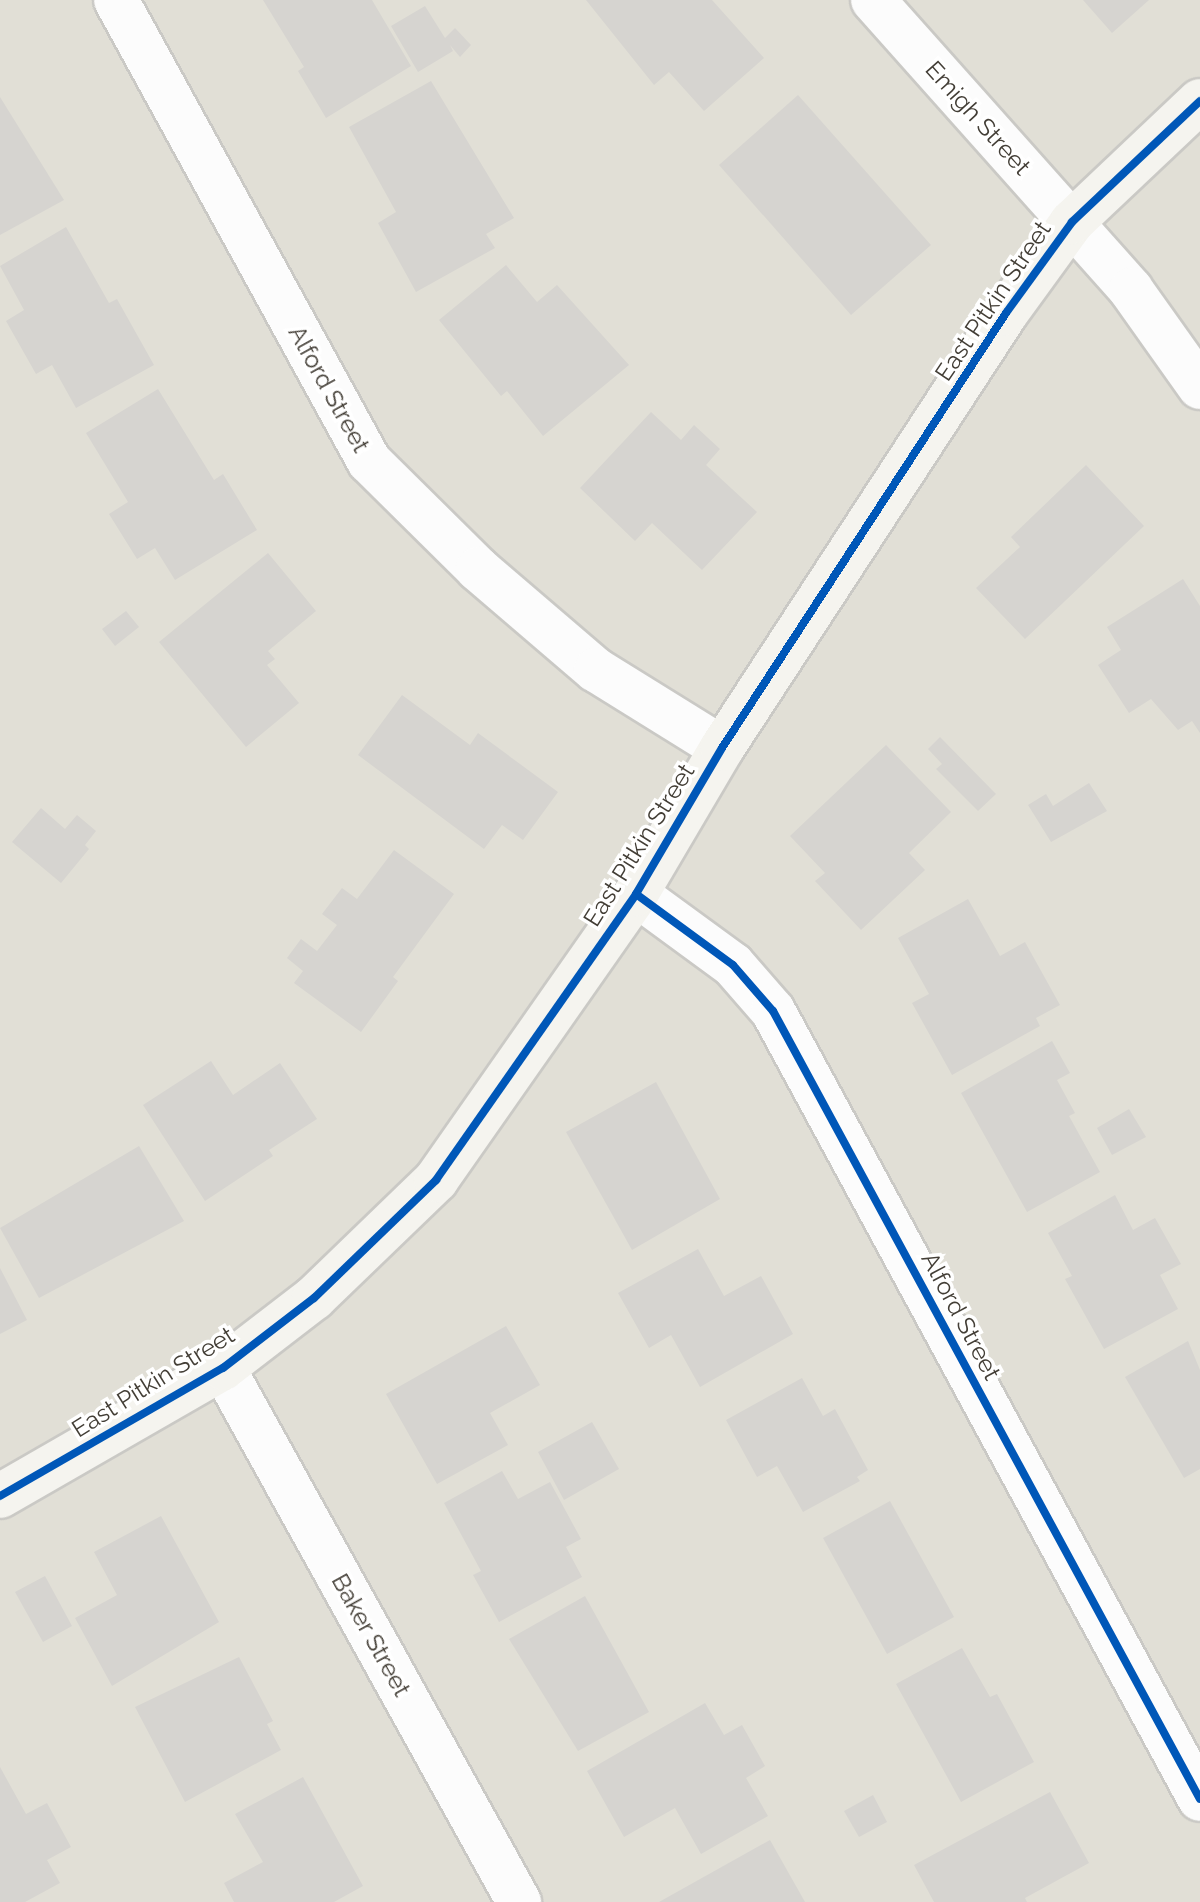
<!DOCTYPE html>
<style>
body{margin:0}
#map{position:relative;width:1200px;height:1902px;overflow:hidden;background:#eeede9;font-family:Raleway,sans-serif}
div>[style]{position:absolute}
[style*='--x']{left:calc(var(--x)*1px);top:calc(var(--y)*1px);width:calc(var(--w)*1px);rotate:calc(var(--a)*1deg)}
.residential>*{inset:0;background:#e1dfd6}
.building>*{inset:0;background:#d6d4d0}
.roads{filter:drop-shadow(2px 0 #cac9c5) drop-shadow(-2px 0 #cac9c5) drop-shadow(0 2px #cac9c5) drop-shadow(0 -2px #cac9c5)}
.street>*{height:44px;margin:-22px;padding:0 22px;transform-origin:22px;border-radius:22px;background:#fcfcfc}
.secondary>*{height:44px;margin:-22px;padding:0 22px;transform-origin:22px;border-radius:22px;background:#f5f4ef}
.cycleway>*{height:8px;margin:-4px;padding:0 4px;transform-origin:4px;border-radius:4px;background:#0057b8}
span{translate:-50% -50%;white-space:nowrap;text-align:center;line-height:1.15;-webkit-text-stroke:7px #fff;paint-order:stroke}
.street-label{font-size:24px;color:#433e36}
</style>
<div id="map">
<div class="residential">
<i style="clip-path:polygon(0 0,1200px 0,1200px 1902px,0 1902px)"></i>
</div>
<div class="building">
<i style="clip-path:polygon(263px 0,372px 0,411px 66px,326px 118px,298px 71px,304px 67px)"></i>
<i style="clip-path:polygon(586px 0,712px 0,764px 58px,704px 111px,669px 72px,654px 85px)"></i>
<i style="clip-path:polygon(1083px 0,1149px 0,1112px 33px)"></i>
<i style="clip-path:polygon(425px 6px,445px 38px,455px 28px,471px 45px,460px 57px,450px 45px,453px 51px,418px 72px,391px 26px)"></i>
<i style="clip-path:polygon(431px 81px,514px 218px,486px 234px,495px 248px,416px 292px,378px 223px,396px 212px,349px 127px)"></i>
<i style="clip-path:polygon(798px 95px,931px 245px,851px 315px,719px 165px)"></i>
<i style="clip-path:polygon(0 97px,64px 200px,0 235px)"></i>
<i style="clip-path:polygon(66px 227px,109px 303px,117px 299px,154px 365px,76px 408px,52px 365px,36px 374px,6px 321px,24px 310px,0 266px)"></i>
<i style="clip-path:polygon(506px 265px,537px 302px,557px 285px,629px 365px,543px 436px,507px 391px,501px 396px,439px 320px)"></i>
<i style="clip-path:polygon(158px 389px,214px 480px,223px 474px,257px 530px,175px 580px,155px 548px,137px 559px,109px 514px,128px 502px,86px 433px)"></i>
<i style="clip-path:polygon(651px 412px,681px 440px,694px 425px,720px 449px,706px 465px,757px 512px,702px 570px,652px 523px,635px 541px,580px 488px)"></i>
<i style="clip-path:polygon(1086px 465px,1144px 526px,1025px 639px,976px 588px,1020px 547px,1011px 537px)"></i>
<i style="clip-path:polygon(268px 553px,316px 611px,268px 651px,275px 659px,267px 665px,299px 703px,246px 747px,159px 642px)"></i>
<i style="clip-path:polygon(1183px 579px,1200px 606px,1200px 733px,1192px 721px,1178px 730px,1151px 699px,1129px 713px,1098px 665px,1121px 650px,1107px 627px)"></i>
<i style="clip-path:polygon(126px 611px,139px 627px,115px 646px,102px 629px)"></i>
<i style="clip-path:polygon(402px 695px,470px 745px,478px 733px,558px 792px,523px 840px,502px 825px,484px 849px,358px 755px)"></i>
<i style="clip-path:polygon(940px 737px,996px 794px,978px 811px,936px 769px,942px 764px,928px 749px)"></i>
<i style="clip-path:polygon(886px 745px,951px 812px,909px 853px,925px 870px,861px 930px,815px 881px,825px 873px,790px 836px)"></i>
<i style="clip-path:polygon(1089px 783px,1107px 811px,1051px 842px,1028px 805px,1046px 794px,1053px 806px)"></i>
<i style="clip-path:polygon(41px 808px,65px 829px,77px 815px,96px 831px,85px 845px,89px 849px,61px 883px,12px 842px)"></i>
<i style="clip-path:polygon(394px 850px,454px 894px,393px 977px,398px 981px,361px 1032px,294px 983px,303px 971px,287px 958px,301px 939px,317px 951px,337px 925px,322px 914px,342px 888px,357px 899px)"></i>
<i style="clip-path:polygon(968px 899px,1000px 956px,1025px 942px,1060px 1005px,1036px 1018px,1040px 1026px,952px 1075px,912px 1003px,929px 994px,898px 938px)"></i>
<i style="clip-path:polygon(1052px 1041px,1070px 1073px,1057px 1080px,1075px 1113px,1069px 1116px,1100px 1172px,1027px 1212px,961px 1093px)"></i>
<i style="clip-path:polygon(211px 1061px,233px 1095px,280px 1063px,317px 1119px,269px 1150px,273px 1156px,205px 1201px,143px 1105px)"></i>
<i style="clip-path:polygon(656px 1082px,720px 1199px,632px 1250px,566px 1132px)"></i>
<i style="clip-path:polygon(1129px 1109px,1146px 1137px,1112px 1155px,1097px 1128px)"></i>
<i style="clip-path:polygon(139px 1146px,184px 1221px,39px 1298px,0 1228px)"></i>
<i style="clip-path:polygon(1115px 1195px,1133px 1230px,1155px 1218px,1181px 1264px,1160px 1275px,1178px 1309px,1104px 1349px,1065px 1279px,1072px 1276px,1048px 1233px)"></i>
<i style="clip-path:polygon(698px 1249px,724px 1296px,761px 1276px,793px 1334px,700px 1387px,671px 1335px,649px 1348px,618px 1293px)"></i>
<i style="clip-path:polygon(0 1268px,27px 1320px,0 1334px)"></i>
<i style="clip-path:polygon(506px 1326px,540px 1385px,490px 1413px,508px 1445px,437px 1484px,386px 1394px)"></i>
<i style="clip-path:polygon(1188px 1341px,1200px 1370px,1200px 1469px,1184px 1478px,1125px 1377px)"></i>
<i style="clip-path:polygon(802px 1378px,823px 1416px,835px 1409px,868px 1470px,857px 1477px,860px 1481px,803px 1512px,777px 1466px,757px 1477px,726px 1420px)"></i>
<i style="clip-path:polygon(592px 1422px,619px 1469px,564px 1500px,538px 1452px)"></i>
<i style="clip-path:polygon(502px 1471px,518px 1499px,550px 1482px,581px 1539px,566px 1547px,582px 1577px,499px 1622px,473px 1575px,481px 1571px,444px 1503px)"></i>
<i style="clip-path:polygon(890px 1501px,954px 1617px,887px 1654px,823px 1538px)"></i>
<i style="clip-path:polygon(161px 1516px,219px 1622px,112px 1686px,75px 1618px,117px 1595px,94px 1552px)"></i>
<i style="clip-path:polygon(45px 1576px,72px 1626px,43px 1642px,15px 1592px)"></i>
<i style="clip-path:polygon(585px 1596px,649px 1712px,578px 1751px,509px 1639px)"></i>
<i style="clip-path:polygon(962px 1648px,990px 1697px,997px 1694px,1034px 1762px,961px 1802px,896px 1684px)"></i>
<i style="clip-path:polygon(239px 1657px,273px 1721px,267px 1724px,281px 1750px,185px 1802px,135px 1707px)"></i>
<i style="clip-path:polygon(705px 1703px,724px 1735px,742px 1725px,765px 1766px,746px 1778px,768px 1816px,701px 1854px,675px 1808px,624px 1837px,587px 1771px)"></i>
<i style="clip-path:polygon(0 1767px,26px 1814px,47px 1803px,71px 1847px,47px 1860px,60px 1883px,25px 1902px,0 1902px)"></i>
<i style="clip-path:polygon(303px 1777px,363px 1886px,334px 1902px,234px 1902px,224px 1883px,263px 1862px,235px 1814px)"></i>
<i style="clip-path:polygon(1050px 1792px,1089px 1863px,1025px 1898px,1027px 1902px,934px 1902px,914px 1865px)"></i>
<i style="clip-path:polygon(873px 1795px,887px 1822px,859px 1837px,844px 1811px)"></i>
<i style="clip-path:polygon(770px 1840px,805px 1902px,659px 1902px)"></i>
</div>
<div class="roads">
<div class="street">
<i style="--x:116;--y:0;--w:526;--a:61.24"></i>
<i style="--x:369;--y:461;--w:153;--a:44.7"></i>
<i style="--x:478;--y:569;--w:155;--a:40.6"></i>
<i style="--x:596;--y:670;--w:148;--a:31.8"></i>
<i style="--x:873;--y:0;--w:388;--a:48.3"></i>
<i style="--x:1131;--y:290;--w:119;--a:54.6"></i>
<i style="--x:636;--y:894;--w:120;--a:36.2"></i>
<i style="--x:733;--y:965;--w:61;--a:49"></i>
<i style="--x:773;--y:1011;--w:896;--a:61.55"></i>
<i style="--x:223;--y:1368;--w:611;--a:61"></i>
</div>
<div class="secondary">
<i style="--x:0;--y:1496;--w:257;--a:-29.9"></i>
<i style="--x:223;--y:1368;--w:115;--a:-37.6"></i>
<i style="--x:314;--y:1298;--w:170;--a:-44"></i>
<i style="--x:436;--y:1180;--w:349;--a:-55"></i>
<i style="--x:636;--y:894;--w:169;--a:-59.5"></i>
<i style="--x:722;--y:748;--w:520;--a:-56.86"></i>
<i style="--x:1006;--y:313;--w:112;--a:-54"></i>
<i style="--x:1072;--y:222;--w:176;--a:-43.4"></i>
</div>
</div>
<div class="cycleway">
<i style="--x:636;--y:894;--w:120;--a:36.2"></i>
<i style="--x:733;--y:965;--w:61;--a:49"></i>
<i style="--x:773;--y:1011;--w:896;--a:61.55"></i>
<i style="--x:0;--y:1496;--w:257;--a:-29.9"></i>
<i style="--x:223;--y:1368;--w:115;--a:-37.6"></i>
<i style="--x:314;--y:1298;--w:170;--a:-44"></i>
<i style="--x:436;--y:1180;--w:349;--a:-55"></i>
<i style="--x:636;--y:894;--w:169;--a:-59.5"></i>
<i style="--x:722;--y:748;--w:520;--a:-56.86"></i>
<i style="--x:1006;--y:313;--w:112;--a:-54"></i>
<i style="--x:1072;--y:222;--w:176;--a:-43.4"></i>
</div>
<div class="street-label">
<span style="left:978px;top:118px;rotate:48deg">Emigh Street</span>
<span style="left:993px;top:301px;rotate:-56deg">East Pitkin Street</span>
<span style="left:329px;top:389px;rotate:61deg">Alford Street</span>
<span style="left:639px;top:845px;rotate:-58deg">East Pitkin Street</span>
<span style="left:961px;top:1316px;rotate:62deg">Alford Street</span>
<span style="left:153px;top:1382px;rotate:-32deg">East Pitkin Street</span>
<span style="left:371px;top:1635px;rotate:61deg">Baker Street</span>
</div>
</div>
